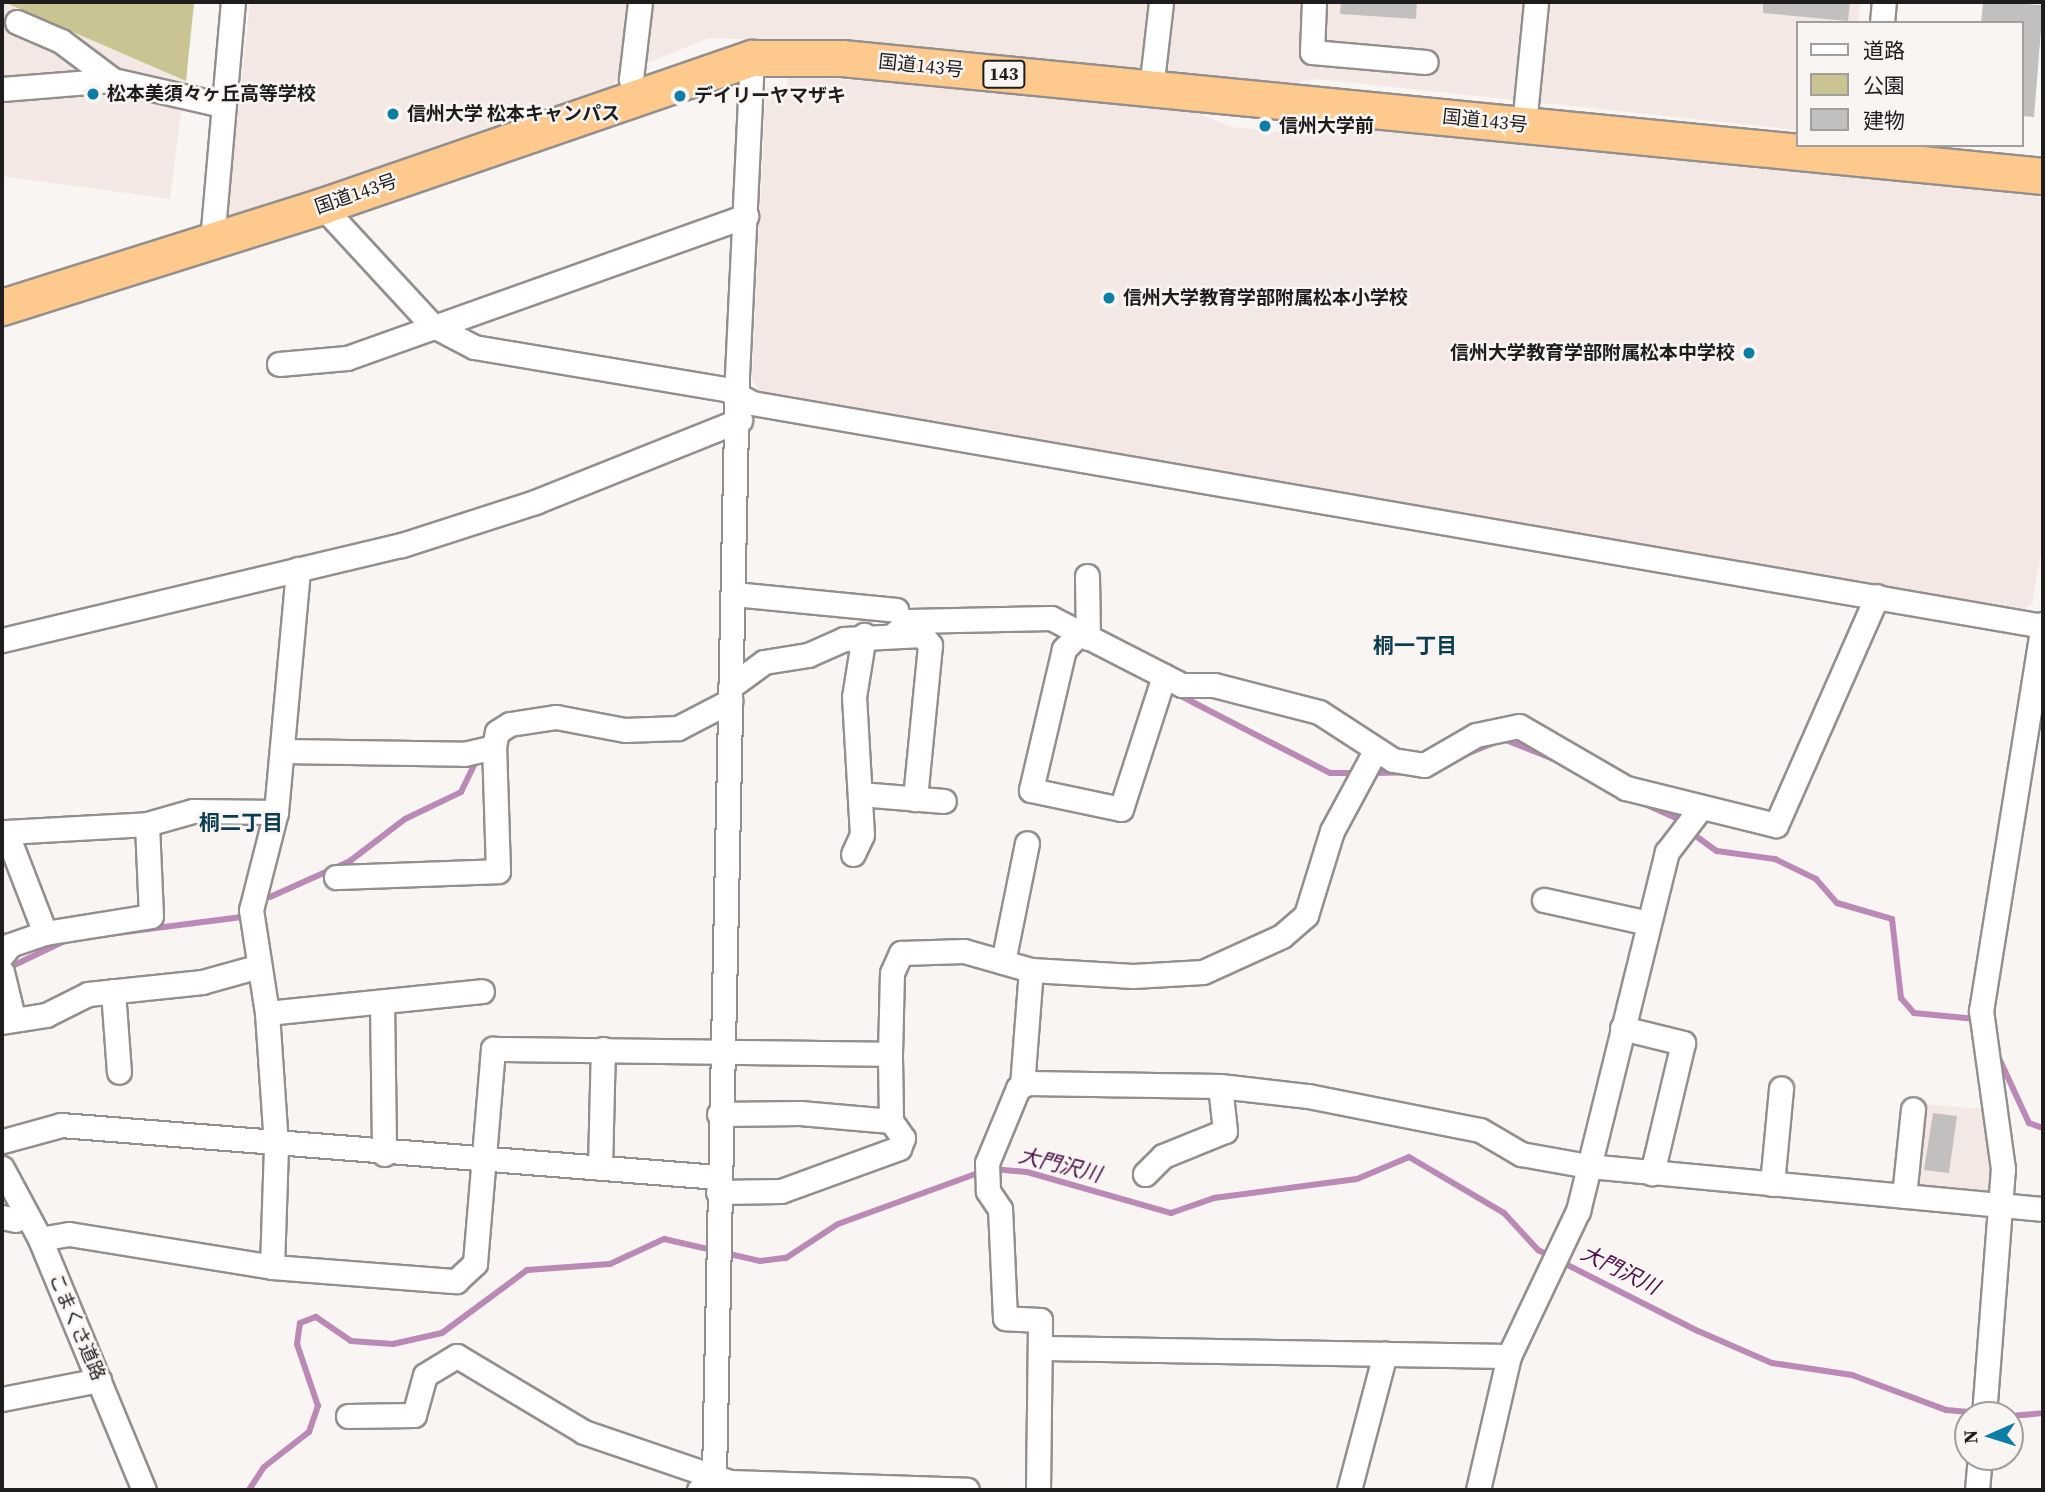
<!DOCTYPE html>
<meta charset="utf-8">
<style>
body{margin:0}
#map{position:relative;width:2045px;height:1492px;overflow:hidden;background:#f9f5f3;font-family:"Source Serif 4","Noto Sans JP",serif}
div>[style]{position:absolute}
[style*='--x']{left:calc(var(--x)*1px);top:calc(var(--y)*1px);width:calc(var(--w)*1px);rotate:calc(var(--a)*1deg)}
.built>*{inset:0;background:#f4e8e4}
.green>*{inset:0;background:#c9c491}
.stream>*{height:6px;margin:-3px;padding:0 3px;transform-origin:3px;border-radius:3px;background:#bb89b5}
.building>*{inset:0;background:#c2bfbf}
.roads{filter:drop-shadow(2px 0 #938f8e) drop-shadow(-2px 0 #938f8e) drop-shadow(0 2px #938f8e) drop-shadow(0 -2px #938f8e)}
.minor>*{height:23px;margin:-11.5px;padding:0 11.5px;transform-origin:11.5px;border-radius:11.5px;background:#fff}
.highway>*{height:35px;margin:-17.5px;padding:0 17.5px;transform-origin:17.5px;border-radius:17.5px;background:#fdc98c}
.dots>*{width:19px;height:19px;translate:-50% -50%;box-sizing:border-box;border:4px solid #f9f5f3;border-radius:50%}
span{translate:-50% -50%;white-space:nowrap;text-align:center;line-height:1.15;-webkit-text-stroke:5px #f9f5f3;paint-order:stroke}
.shield-label span{padding:2px 5px;background:#f9f5f3;border:2px solid;border-radius:5px;-webkit-text-stroke-width:0}
.shield-label{font-size:18px;color:#1e1c1c;font-weight:700}
.street-label{font-size:19px;color:#1e1c1c}
.poi-label{font-size:19px;color:#1e1c1c;font-weight:700}
.left{translate:0 -50%;text-align:left}
.right{translate:-100% -50%;text-align:right}
.neighbourhood-label{font-size:21px;color:#0c3c50;font-weight:700}
.water-label{font-size:21px;color:#4b0e48;font-style:italic}
.frame{position:absolute;inset:0;border:4px solid #1e1c1c;pointer-events:none}
.legend{position:absolute;left:1796px;top:21px;width:228px;height:126px;box-sizing:border-box;background:#f9f5f3;border:2px solid #a19e9d;margin:0;padding:9px 12px;list-style:none;font-size:21px;color:#1e1c1c}
.legend li{display:flex;align-items:center;gap:14px;height:35px}
.legend b{width:35px;border:2px solid #a19e9d}
.north{position:absolute;left:1954px;top:1401px;width:70px;height:70px;box-sizing:border-box;background:#f9f5f3;border:2px solid #a19e9d;border-radius:50%;rotate:267deg;font-size:19px;font-weight:700;line-height:28px;text-align:center;color:#1e1c1c}
.north::after{content:'';display:block;margin:auto;width:24px;height:32px;background:#0c7da5;clip-path:polygon(50% 0,100% 100%,50% 72%,0 100%)}
</style>
<div id="map">
<div class="built">
<i style="clip-path:polygon(2px 2px,195px 2px,170px 199px,2px 176px)"></i>
<i style="clip-path:polygon(250px 2px,1860px 2px,1858px 23px,1798px 23px,1798px 130px,1317px 79px,1282px 85px,865px 43px,709px 38px,618px 75px,607px 96px,226px 225px)"></i>
<i style="clip-path:polygon(788px 75px,1184px 108px,1232px 127px,1280px 132px,1326px 123px,2043px 197px,2043px 541px,2032px 604px,2020px 612px,759px 391px,752px 378px,766px 88px,787px 89px)"></i>
<i style="clip-path:polygon(1923px 1104px,1983px 1109px,1992px 1192px,1977px 1201px,1912px 1194px)"></i>
</div>
<div class="green">
<i style="clip-path:polygon(4px 2px,194px 2px,186px 81px)"></i>
</div>
<div class="stream">
<i style="--x:1177;--y:694;--w:172;--a:27.3"></i>
<i style="--x:1330;--y:773;--w:27;--a:0"></i>
<i style="--x:513;--y:714;--w:45;--a:-9"></i>
<i style="--x:1459;--y:757;--w:48;--a:-22.2"></i>
<i style="--x:1503;--y:739;--w:57;--a:21.6"></i>
<i style="--x:1374;--y:773;--w:50;--a:-1.1"></i>
<i style="--x:1638;--y:801;--w:44;--a:24.2"></i>
<i style="--x:1689;--y:831;--w:34;--a:36"></i>
<i style="--x:1717;--y:851;--w:59;--a:7.9"></i>
<i style="--x:1775;--y:859;--w:46;--a:26"></i>
<i style="--x:1816;--y:879;--w:32;--a:49"></i>
<i style="--x:1837;--y:903;--w:57;--a:16.2"></i>
<i style="--x:1892;--y:919;--w:80;--a:83.5"></i>
<i style="--x:1901;--y:998;--w:20;--a:49"></i>
<i style="--x:1914;--y:1013;--w:62;--a:5.5"></i>
<i style="--x:270;--y:897;--w:88;--a:-24.2"></i>
<i style="--x:350;--y:861;--w:69;--a:-37.4"></i>
<i style="--x:405;--y:819;--w:62;--a:-25.7"></i>
<i style="--x:461;--y:792;--w:39;--a:-64"></i>
<i style="--x:94;--y:936;--w:149;--a:-7.3"></i>
<i style="--x:6;--y:969;--w:70;--a:-25.5"></i>
<i style="--x:1998;--y:1056;--w:74;--a:65.2"></i>
<i style="--x:2029;--y:1123;--w:15;--a:20"></i>
<i style="--x:992;--y:1169;--w:35;--a:5"></i>
<i style="--x:1027;--y:1172;--w:150;--a:15.9"></i>
<i style="--x:1171;--y:1213;--w:46;--a:-19.2"></i>
<i style="--x:1214;--y:1198;--w:144;--a:-7.6"></i>
<i style="--x:1357;--y:1179;--w:56;--a:-22.9"></i>
<i style="--x:1409;--y:1157;--w:110;--a:30.5"></i>
<i style="--x:1504;--y:1213;--w:50;--a:47.4"></i>
<i style="--x:1538;--y:1250;--w:179;--a:26.9"></i>
<i style="--x:1698;--y:1331;--w:81;--a:23.4"></i>
<i style="--x:1772;--y:1363;--w:81;--a:8.5"></i>
<i style="--x:1852;--y:1375;--w:100;--a:20.4"></i>
<i style="--x:1946;--y:1410;--w:32;--a:5"></i>
<i style="--x:2010;--y:1416;--w:33;--a:-5"></i>
<i style="--x:249;--y:1490;--w:27;--a:-57"></i>
<i style="--x:264;--y:1467;--w:57;--a:-37.9"></i>
<i style="--x:309;--y:1432;--w:28;--a:-71"></i>
<i style="--x:318;--y:1406;--w:65;--a:-108.7"></i>
<i style="--x:297;--y:1344;--w:21;--a:-82"></i>
<i style="--x:300;--y:1323;--w:17;--a:-21"></i>
<i style="--x:316;--y:1317;--w:42;--a:34.4"></i>
<i style="--x:351;--y:1341;--w:42;--a:4.1"></i>
<i style="--x:393;--y:1344;--w:50;--a:-12.7"></i>
<i style="--x:442;--y:1333;--w:106;--a:-36.5"></i>
<i style="--x:527;--y:1270;--w:83;--a:-4.1"></i>
<i style="--x:610;--y:1264;--w:60;--a:-24.8"></i>
<i style="--x:664;--y:1239;--w:98;--a:12.9"></i>
<i style="--x:760;--y:1261;--w:26;--a:-7"></i>
<i style="--x:786;--y:1258;--w:62;--a:-33.2"></i>
<i style="--x:838;--y:1224;--w:152;--a:-20"></i>
</div>
<div class="building">
<i style="clip-path:polygon(1341px 2px,1417px 2px,1416px 19px,1340px 14px)"></i>
<i style="clip-path:polygon(1763px 2px,1850px 2px,1848px 21px,1763px 13px)"></i>
<i style="clip-path:polygon(1983px 2px,2043px 5px,2034px 117px,2022px 116px,2022px 23px,1981px 23px)"></i>
<i style="clip-path:polygon(1933px 1113px,1957px 1116px,1949px 1173px,1924px 1170px)"></i>
</div>
<div class="roads">
<div class="minor">
<i style="--x:1314;--y:2;--w:50;--a:92.3"></i>
<i style="--x:1312;--y:52;--w:114;--a:5"></i>
<i style="--x:17;--y:22;--w:48;--a:23.4"></i>
<i style="--x:61;--y:41;--w:65;--a:36.9"></i>
<i style="--x:1882;--y:23;--w:21;--a:-85"></i>
<i style="--x:2;--y:89;--w:111;--a:-4.6"></i>
<i style="--x:113;--y:80;--w:112;--a:12.9"></i>
<i style="--x:1151;--y:89;--w:88;--a:-83.4"></i>
<i style="--x:637;--y:98;--w:20;--a:-108"></i>
<i style="--x:631;--y:79;--w:78;--a:-83.3"></i>
<i style="--x:1524;--y:125;--w:124;--a:-84.4"></i>
<i style="--x:322;--y:206;--w:162;--a:47.3"></i>
<i style="--x:432;--y:325;--w:47;--a:27.6"></i>
<i style="--x:474;--y:347;--w:255;--a:9.5"></i>
<i style="--x:726;--y:389;--w:30;--a:28"></i>
<i style="--x:752;--y:403;--w:1310;--a:9.8"></i>
<i style="--x:212;--y:241;--w:240;--a:-85"></i>
<i style="--x:279;--y:364;--w:68;--a:-5"></i>
<i style="--x:347;--y:358;--w:424;--a:-19.6"></i>
<i style="--x:1087;--y:576;--w:62;--a:89.1"></i>
<i style="--x:734;--y:594;--w:163;--a:5.6"></i>
<i style="--x:1080;--y:633;--w:23;--a:135"></i>
<i style="--x:1064;--y:649;--w:145;--a:103.2"></i>
<i style="--x:1031;--y:790;--w:92;--a:11.9"></i>
<i style="--x:1121;--y:809;--w:140;--a:-72.1"></i>
<i style="--x:893;--y:635;--w:21;--a:-41"></i>
<i style="--x:909;--y:621;--w:142;--a:-1.2"></i>
<i style="--x:1051;--y:618;--w:147;--a:27.1"></i>
<i style="--x:1182;--y:685;--w:32;--a:0"></i>
<i style="--x:1214;--y:685;--w:108;--a:14.4"></i>
<i style="--x:1319;--y:712;--w:88;--a:33"></i>
<i style="--x:1393;--y:760;--w:31;--a:9"></i>
<i style="--x:1424;--y:765;--w:60;--a:-30"></i>
<i style="--x:1476;--y:735;--w:44;--a:-11.8"></i>
<i style="--x:1519;--y:726;--w:124;--a:30.1"></i>
<i style="--x:1626;--y:788;--w:154;--a:13.9"></i>
<i style="--x:1776;--y:825;--w:250;--a:-66.2"></i>
<i style="--x:2;--y:640;--w:411;--a:-13.4"></i>
<i style="--x:402;--y:545;--w:140;--a:-17.9"></i>
<i style="--x:535;--y:502;--w:221;--a:-21.8"></i>
<i style="--x:730;--y:687;--w:42;--a:-36.3"></i>
<i style="--x:764;--y:662;--w:45;--a:-9"></i>
<i style="--x:808;--y:655;--w:39;--a:-24"></i>
<i style="--x:844;--y:639;--w:78;--a:-2.9"></i>
<i style="--x:922;--y:635;--w:13;--a:51"></i>
<i style="--x:930;--y:645;--w:155;--a:95.6"></i>
<i style="--x:282;--y:751;--w:182;--a:0.9"></i>
<i style="--x:464;--y:754;--w:31;--a:-13"></i>
<i style="--x:860;--y:794;--w:84;--a:4.8"></i>
<i style="--x:853;--y:854;--w:21;--a:-65"></i>
<i style="--x:862;--y:835;--w:138;--a:-93.3"></i>
<i style="--x:854;--y:697;--w:63;--a:-80.8"></i>
<i style="--x:336;--y:877;--w:162;--a:-2.1"></i>
<i style="--x:498;--y:871;--w:124;--a:-91.8"></i>
<i style="--x:494;--y:747;--w:15;--a:-79"></i>
<i style="--x:497;--y:732;--w:15;--a:-32"></i>
<i style="--x:510;--y:724;--w:47;--a:-8.7"></i>
<i style="--x:556;--y:717;--w:70;--a:10.7"></i>
<i style="--x:625;--y:730;--w:53;--a:-2.2"></i>
<i style="--x:678;--y:728;--w:59;--a:-27.4"></i>
<i style="--x:1544;--y:900;--w:107;--a:12.4"></i>
<i style="--x:45;--y:933;--w:108;--a:-111.1"></i>
<i style="--x:6;--y:832;--w:141;--a:-3.2"></i>
<i style="--x:147;--y:824;--w:48;--a:-15.8"></i>
<i style="--x:193;--y:811;--w:83;--a:0.7"></i>
<i style="--x:2;--y:955;--w:13;--a:-51"></i>
<i style="--x:10;--y:945;--w:37;--a:-19"></i>
<i style="--x:45;--y:933;--w:107;--a:-9.1"></i>
<i style="--x:151;--y:916;--w:92;--a:-92.5"></i>
<i style="--x:1003;--y:962;--w:121;--a:-78.6"></i>
<i style="--x:2;--y:972;--w:46;--a:76.3"></i>
<i style="--x:113;--y:991;--w:81;--a:85.8"></i>
<i style="--x:382;--y:1002;--w:152;--a:89.2"></i>
<i style="--x:267;--y:1013;--w:216;--a:-5.8"></i>
<i style="--x:2;--y:1022;--w:45;--a:-9"></i>
<i style="--x:46;--y:1015;--w:47;--a:-26.6"></i>
<i style="--x:88;--y:994;--w:115;--a:-6"></i>
<i style="--x:202;--y:982;--w:56;--a:-15.5"></i>
<i style="--x:1622;--y:1028;--w:63;--a:13.8"></i>
<i style="--x:1683;--y:1043;--w:134;--a:103.4"></i>
<i style="--x:1022;--y:1086;--w:116;--a:-85.6"></i>
<i style="--x:719;--y:1114;--w:81;--a:-0.7"></i>
<i style="--x:800;--y:1113;--w:91;--a:5"></i>
<i style="--x:3;--y:1141;--w:60;--a:-15.4"></i>
<i style="--x:61;--y:1125;--w:659;--a:4.53"></i>
<i style="--x:2;--y:1168;--w:81;--a:61.8"></i>
<i style="--x:40;--y:1239;--w:272;--a:67.5"></i>
<i style="--x:600;--y:1168;--w:119;--a:-88.6"></i>
<i style="--x:1145;--y:1174;--w:25;--a:-45"></i>
<i style="--x:1163;--y:1156;--w:67;--a:-22"></i>
<i style="--x:1225;--y:1131;--w:45;--a:-96.3"></i>
<i style="--x:1772;--y:1184;--w:96;--a:-84.6"></i>
<i style="--x:718;--y:1192;--w:63;--a:-0.9"></i>
<i style="--x:781;--y:1191;--w:126;--a:-20"></i>
<i style="--x:899;--y:1148;--w:11;--a:-68"></i>
<i style="--x:903;--y:1138;--w:21;--a:-125"></i>
<i style="--x:891;--y:1121;--w:67;--a:-90.9"></i>
<i style="--x:890;--y:1054;--w:81;--a:-88.6"></i>
<i style="--x:892;--y:973;--w:22;--a:-66"></i>
<i style="--x:901;--y:953;--w:63;--a:-1.8"></i>
<i style="--x:964;--y:951;--w:70;--a:15.8"></i>
<i style="--x:1031;--y:970;--w:102;--a:3.4"></i>
<i style="--x:1133;--y:976;--w:70;--a:-3.3"></i>
<i style="--x:1203;--y:972;--w:87;--a:-24.5"></i>
<i style="--x:1282;--y:936;--w:32;--a:-41"></i>
<i style="--x:1306;--y:915;--w:88;--a:-72.8"></i>
<i style="--x:1332;--y:831;--w:91;--a:-61.7"></i>
<i style="--x:1904;--y:1196;--w:87;--a:-84.1"></i>
<i style="--x:2;--y:1217;--w:14;--a:12"></i>
<i style="--x:40;--y:1239;--w:29;--a:-10"></i>
<i style="--x:69;--y:1234;--w:206;--a:9.2"></i>
<i style="--x:272;--y:1267;--w:185;--a:4.4"></i>
<i style="--x:456;--y:1281;--w:26;--a:-43"></i>
<i style="--x:475;--y:1263;--w:215;--a:-85.2"></i>
<i style="--x:493;--y:1049;--w:397;--a:0.7"></i>
<i style="--x:272;--y:1267;--w:122;--a:-88.1"></i>
<i style="--x:276;--y:1145;--w:132;--a:-93.9"></i>
<i style="--x:267;--y:1013;--w:104;--a:-98.8"></i>
<i style="--x:251;--y:910;--w:101;--a:-75.7"></i>
<i style="--x:276;--y:812;--w:244;--a:-84.8"></i>
<i style="--x:1042;--y:1348;--w:467;--a:1"></i>
<i style="--x:2;--y:1399;--w:99;--a:-11.1"></i>
<i style="--x:1984;--y:1415;--w:247;--a:-85.6"></i>
<i style="--x:2003;--y:1169;--w:160;--a:-97.9"></i>
<i style="--x:1981;--y:1011;--w:392;--a:-80.9"></i>
<i style="--x:348;--y:1416;--w:66;--a:-0.9"></i>
<i style="--x:414;--y:1415;--w:41;--a:-74.6"></i>
<i style="--x:425;--y:1375;--w:37;--a:-31"></i>
<i style="--x:457;--y:1356;--w:148;--a:30.9"></i>
<i style="--x:584;--y:1432;--w:154;--a:18.9"></i>
<i style="--x:730;--y:1482;--w:237;--a:1.9"></i>
<i style="--x:699;--y:1490;--w:21;--a:-45"></i>
<i style="--x:714;--y:1475;--w:1100;--a:-88.8"></i>
<i style="--x:737;--y:375;--w:317;--a:-87.3"></i>
<i style="--x:1038;--y:1490;--w:170;--a:-89.3"></i>
<i style="--x:1040;--y:1320;--w:35;--a:-177"></i>
<i style="--x:1005;--y:1318;--w:109;--a:-92.6"></i>
<i style="--x:1000;--y:1209;--w:22;--a:-124"></i>
<i style="--x:988;--y:1191;--w:28;--a:-92"></i>
<i style="--x:987;--y:1163;--w:81;--a:-67.5"></i>
<i style="--x:1018;--y:1088;--w:11;--a:-27"></i>
<i style="--x:1028;--y:1083;--w:192;--a:0.9"></i>
<i style="--x:1220;--y:1086;--w:89;--a:6.5"></i>
<i style="--x:1308;--y:1096;--w:175;--a:11.2"></i>
<i style="--x:1480;--y:1130;--w:48;--a:30.3"></i>
<i style="--x:1521;--y:1154;--w:68;--a:10.2"></i>
<i style="--x:1588;--y:1166;--w:457;--a:5.4"></i>
<i style="--x:1349;--y:1490;--w:141;--a:-75.2"></i>
<i style="--x:1478;--y:1490;--w:138;--a:-77"></i>
<i style="--x:1509;--y:1356;--w:161;--a:-64.6"></i>
<i style="--x:1578;--y:1211;--w:370;--a:-76.1"></i>
<i style="--x:1667;--y:852;--w:53;--a:-52.7"></i>
<i style="--x:1977;--y:1490;--w:33;--a:-85"></i>
</div>
<div class="highway">
<i style="--x:2;--y:307;--w:336;--a:-17.5"></i>
<i style="--x:322;--y:206;--w:455;--a:-19"></i>
<i style="--x:752;--y:58;--w:90;--a:0"></i>
<i style="--x:842;--y:58;--w:1207;--a:5.61"></i>
</div>
</div>
<div class="dots">
<i style="left:93px;top:94px;background:#0c7da5"></i>
<i style="left:680px;top:96px;background:#0c7da5"></i>
<i style="left:393px;top:114px;background:#0c7da5"></i>
<i style="left:1265px;top:126px;background:#0c7da5"></i>
<i style="left:1109px;top:298px;background:#0c7da5"></i>
<i style="left:1749px;top:353px;background:#0c7da5"></i>
</div>
<div class="shield-label">
<span style="left:1004px;top:74px">143</span>
</div>
<div class="street-label">
<span style="left:921px;top:66px;rotate:6deg">国道143号</span>
<span style="left:1485px;top:121px;rotate:6deg">国道143号</span>
<span style="left:356px;top:194px;rotate:-19deg">国道143号</span>
<span style="left:77px;top:1327px;rotate:67deg">こまくさ道路</span>
</div>
<div class="poi-label">
<span class="left" style="left:107px;top:94px">松本美須々ヶ丘高等学校</span>
<span class="left" style="left:694px;top:96px">デイリーヤマザキ</span>
<span class="left" style="left:407px;top:114px">信州大学 松本キャンパス</span>
<span class="left" style="left:1279px;top:126px">信州大学前</span>
<span class="left" style="left:1123px;top:298px">信州大学教育学部附属松本小学校</span>
<span class="right" style="left:1735px;top:353px">信州大学教育学部附属松本中学校</span>
</div>
<div class="neighbourhood-label">
<span style="left:1415px;top:646px">桐一丁目</span>
<span style="left:241px;top:823px">桐二丁目</span>
</div>
<div class="water-label">
<span style="left:1060px;top:1165px;rotate:14deg">大門沢川</span>
<span style="left:1620px;top:1270px;rotate:26deg">大門沢川</span>
</div>
<div class="frame"></div>
<ul class="legend">
<li><b style="height:9px;background:#fff"></b>道路</li>
<li><b style="height:19px;background:#c9c491"></b>公園</li>
<li><b style="height:19px;background:#c2bfbf"></b>建物</li>
</ul>
<div class="north">N</div>
</div>
